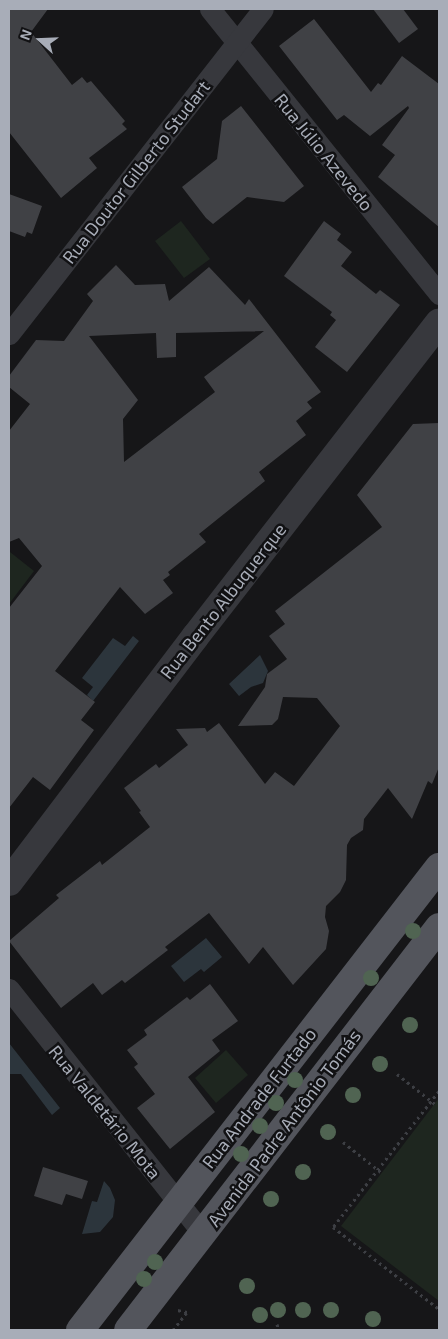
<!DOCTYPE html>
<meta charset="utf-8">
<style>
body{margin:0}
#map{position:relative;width:448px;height:1339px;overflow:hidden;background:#161618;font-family:"Exo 2",sans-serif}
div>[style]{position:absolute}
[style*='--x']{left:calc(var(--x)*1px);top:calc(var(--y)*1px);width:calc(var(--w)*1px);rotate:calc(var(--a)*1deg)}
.green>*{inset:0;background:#1e261f}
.water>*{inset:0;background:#2c353c}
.building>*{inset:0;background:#404145}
.path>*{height:3px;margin-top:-1.5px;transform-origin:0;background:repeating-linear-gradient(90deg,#3d3f44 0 2.5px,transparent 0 6.5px)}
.minor>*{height:21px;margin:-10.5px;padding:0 10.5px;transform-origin:10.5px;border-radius:10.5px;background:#37383d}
.tertiary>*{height:28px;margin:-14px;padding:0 14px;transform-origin:14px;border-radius:14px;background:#37383d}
.primary>*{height:28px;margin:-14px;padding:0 14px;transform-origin:14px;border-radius:14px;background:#53555c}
.trees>*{width:16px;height:16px;margin:-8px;border-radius:50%;background:#506452}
span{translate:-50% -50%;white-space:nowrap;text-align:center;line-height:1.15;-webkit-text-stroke:5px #111113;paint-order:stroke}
.street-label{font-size:18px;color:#a8adb8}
.frame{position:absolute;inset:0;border:10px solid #a8adb8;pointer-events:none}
.north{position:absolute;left:15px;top:15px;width:50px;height:50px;-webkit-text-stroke:4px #111113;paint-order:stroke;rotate:290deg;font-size:14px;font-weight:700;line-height:20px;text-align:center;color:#a8adb8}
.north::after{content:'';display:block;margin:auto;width:18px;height:22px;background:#a8adb8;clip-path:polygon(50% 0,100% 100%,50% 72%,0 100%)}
</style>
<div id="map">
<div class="green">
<i style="clip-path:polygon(181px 221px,210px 259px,184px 278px,155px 241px)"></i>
<i style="clip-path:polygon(10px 552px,34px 571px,9px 604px,9px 554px)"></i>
<i style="clip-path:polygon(226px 1050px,248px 1075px,216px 1103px,195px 1078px)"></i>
<i style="clip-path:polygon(439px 1098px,439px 1301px,341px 1226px)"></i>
</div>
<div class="water">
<i style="clip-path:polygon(133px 636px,139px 641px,93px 701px,87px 695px,93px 687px,82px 678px,113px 638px,125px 646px)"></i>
<i style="clip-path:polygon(260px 655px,268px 671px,263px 683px,251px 687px,239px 696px,229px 684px)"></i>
<i style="clip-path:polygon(206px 938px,222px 957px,204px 972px,201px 969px,184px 982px,171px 966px)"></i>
<i style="clip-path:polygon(9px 1043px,60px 1108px,52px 1115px,21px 1074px,9px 1074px)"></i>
<i style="clip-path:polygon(104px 1181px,110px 1188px,115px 1200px,113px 1217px,100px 1232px,82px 1234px,92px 1201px,97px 1202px)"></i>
</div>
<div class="building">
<i style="clip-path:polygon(9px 9px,48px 9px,31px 32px,72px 85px,82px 77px,87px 83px,91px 81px,125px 121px,122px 124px,127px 129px,89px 158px,97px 168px,61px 198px,9px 132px)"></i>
<i style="clip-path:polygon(373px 9px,403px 9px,418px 29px,399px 43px)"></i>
<i style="clip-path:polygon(314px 19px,371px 92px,378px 83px,381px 85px,402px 56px,439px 84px,439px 227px,378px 177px,395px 155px,382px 145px,409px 108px,408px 106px,370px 136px,344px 115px,337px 120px,279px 46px)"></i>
<i style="clip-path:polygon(241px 106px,304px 186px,284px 202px,247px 197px,213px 224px,206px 218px,182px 187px,217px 159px,222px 121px)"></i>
<i style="clip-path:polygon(9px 194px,42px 206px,32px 234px,27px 232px,25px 237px,9px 231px)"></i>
<i style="clip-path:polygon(324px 221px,341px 234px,337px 240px,352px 252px,341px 266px,376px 294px,380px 290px,400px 305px,347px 372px,315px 347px,336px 320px,330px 315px,332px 312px,284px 276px)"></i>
<i style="clip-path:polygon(evenodd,116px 265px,135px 285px,165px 284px,169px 301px,209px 267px,245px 305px,249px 299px,321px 392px,307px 402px,312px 408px,296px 421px,306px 435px,259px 472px,265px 481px,199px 534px,206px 542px,168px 572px,170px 575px,163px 580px,173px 593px,145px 614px,120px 587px,55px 671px,95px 702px,81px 720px,94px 730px,50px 790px,33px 777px,9px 808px,9px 608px,42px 566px,19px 538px,9px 542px,9px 431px,30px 404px,9px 387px,9px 376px,36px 340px,64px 341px,93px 301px,87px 294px,116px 265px,264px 331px,204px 377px,215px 392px,124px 462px,123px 419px,138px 400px,89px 336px,156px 333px,157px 358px,176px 357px,176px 333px,264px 331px)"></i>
<i style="clip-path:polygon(439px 423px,439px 767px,432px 784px,428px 781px,412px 819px,388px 788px,364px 819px,363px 830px,351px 838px,347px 845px,346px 880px,340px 892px,326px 906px,325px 917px,329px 931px,326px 949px,293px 985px,263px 947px,249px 964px,209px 913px,165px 947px,168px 950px,125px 983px,122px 980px,102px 995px,93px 983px,61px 1008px,9px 941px,59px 898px,56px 895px,100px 861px,102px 865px,150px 827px,139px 812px,141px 811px,124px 788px,156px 764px,159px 768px,188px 745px,176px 729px,205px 728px,207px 732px,219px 723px,265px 784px,275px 772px,294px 786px,340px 726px,317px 698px,283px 697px,278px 719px,272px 725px,238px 726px,265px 687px,267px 674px,287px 659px,269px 636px,285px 624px,275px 611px,382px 527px,357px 495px,413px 424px)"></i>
<i style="clip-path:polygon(210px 984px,238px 1021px,212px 1040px,220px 1051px,188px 1077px,215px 1112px,170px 1149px,137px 1108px,155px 1094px,134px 1067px,138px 1064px,127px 1050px,147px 1035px,144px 1030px,187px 997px,190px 1000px)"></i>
<i style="clip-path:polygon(43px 1167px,88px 1181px,82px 1199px,66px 1194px,62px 1205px,34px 1196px)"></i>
</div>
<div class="path">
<i style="--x:397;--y:1074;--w:48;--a:38.3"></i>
<i style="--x:439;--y:1091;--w:172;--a:127.9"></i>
<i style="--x:333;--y:1227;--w:134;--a:37.7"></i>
<i style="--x:343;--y:1142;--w:50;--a:38.5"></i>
<i style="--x:277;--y:1324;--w:6;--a:72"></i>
<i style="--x:173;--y:1330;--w:23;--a:-52"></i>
<i style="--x:187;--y:1312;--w:10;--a:-169"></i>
</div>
<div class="minor">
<i style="--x:210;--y:9;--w:366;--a:51.2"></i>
<i style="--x:9;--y:334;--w:412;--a:-52"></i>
<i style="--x:9;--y:989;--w:313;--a:51.6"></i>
</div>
<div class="tertiary">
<i style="--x:9;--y:882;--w:308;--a:-52.8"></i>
<i style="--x:195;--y:637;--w:398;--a:-52.2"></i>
</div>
<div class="primary">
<i style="--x:80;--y:1330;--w:586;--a:-52.21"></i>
<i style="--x:128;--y:1330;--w:509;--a:-52.34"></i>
</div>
<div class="trees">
<i style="left:413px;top:931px"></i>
<i style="left:371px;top:978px"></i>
<i style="left:410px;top:1025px"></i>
<i style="left:380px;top:1064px"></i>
<i style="left:295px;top:1080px"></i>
<i style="left:353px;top:1095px"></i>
<i style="left:276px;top:1103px"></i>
<i style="left:260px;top:1126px"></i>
<i style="left:328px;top:1132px"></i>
<i style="left:241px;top:1154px"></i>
<i style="left:303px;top:1172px"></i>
<i style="left:271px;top:1199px"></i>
<i style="left:155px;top:1262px"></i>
<i style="left:144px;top:1279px"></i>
<i style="left:247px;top:1286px"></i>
<i style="left:278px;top:1310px"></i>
<i style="left:303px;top:1310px"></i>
<i style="left:331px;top:1310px"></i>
<i style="left:260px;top:1315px"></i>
<i style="left:373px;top:1319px"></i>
</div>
<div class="street-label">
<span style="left:324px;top:152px;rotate:51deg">Rua Júlio Azevedo</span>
<span style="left:136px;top:172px;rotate:-52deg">Rua Doutor Gilberto Studart</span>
<span style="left:223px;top:601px;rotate:-52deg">Rua Bento Albuquerque</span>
<span style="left:259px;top:1098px;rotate:-52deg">Rua Andrade Furtado</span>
<span style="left:105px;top:1112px;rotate:51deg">Rua Valdetário Mota</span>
<span style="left:284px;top:1128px;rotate:-53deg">Avenida Padre Antônio Tomás</span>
</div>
<div class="frame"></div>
<div class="north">N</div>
</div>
